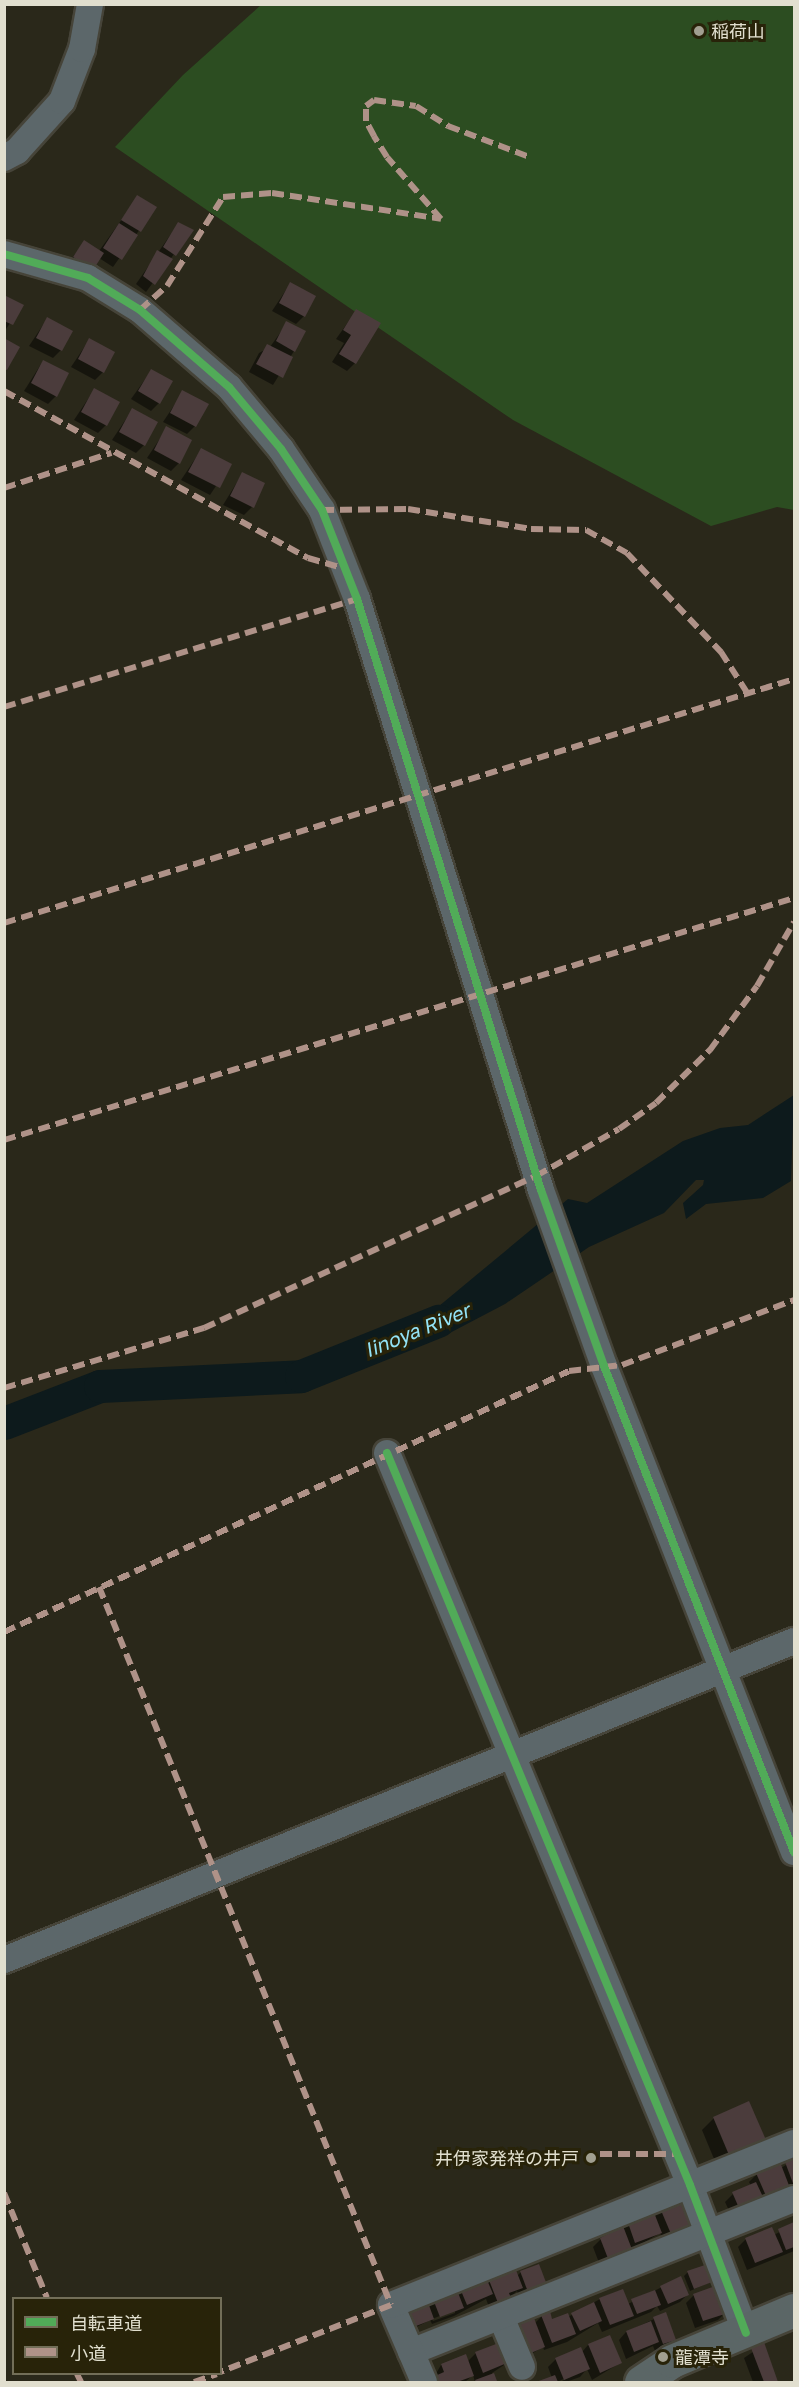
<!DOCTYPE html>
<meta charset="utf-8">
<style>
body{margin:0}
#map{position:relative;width:799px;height:2387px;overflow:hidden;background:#2a281a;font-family:"Golos Text","Noto Sans JP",sans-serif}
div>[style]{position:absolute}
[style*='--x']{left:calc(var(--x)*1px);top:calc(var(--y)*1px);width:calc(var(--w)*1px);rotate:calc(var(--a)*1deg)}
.green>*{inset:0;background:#2c4d21}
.water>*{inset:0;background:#0d1a1c}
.shadow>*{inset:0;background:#0007}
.river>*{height:33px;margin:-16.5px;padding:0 16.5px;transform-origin:16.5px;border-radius:16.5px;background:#0d1a1c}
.building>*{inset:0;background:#4b3c3c}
.roads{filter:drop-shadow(2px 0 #464439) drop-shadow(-2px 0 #464439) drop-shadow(0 2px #464439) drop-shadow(0 -2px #464439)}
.minor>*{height:26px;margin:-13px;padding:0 13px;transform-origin:13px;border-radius:13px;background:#5c676a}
.major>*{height:33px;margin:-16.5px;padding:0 16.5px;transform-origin:16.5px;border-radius:16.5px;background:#5b6666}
.quiet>*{height:6px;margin-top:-3px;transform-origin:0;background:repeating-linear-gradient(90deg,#af9288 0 12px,transparent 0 18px)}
.cycleway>*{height:8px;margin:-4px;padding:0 4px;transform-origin:4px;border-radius:4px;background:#51ab58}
.dots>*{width:16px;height:16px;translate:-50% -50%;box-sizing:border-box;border:3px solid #282309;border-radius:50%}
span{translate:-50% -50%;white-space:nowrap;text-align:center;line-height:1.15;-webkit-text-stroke:6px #282309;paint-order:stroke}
.poi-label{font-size:18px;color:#e1dfcf}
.left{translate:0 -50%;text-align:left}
.right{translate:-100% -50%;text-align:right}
.water-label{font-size:20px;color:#93e3f7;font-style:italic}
.frame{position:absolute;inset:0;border:6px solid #e1dfcf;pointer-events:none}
.legend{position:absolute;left:12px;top:2297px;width:210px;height:78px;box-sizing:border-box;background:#282309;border:2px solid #726e58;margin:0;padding:8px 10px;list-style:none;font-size:18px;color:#e1dfcf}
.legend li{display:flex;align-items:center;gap:12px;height:30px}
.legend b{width:30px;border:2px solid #726e58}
</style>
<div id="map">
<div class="green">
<i style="clip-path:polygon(261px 5px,794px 5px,794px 510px,777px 507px,711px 526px,513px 420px,115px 147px,183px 75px)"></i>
</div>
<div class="water">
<i style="clip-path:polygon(794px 1095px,791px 1181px,763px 1198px,706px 1204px,686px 1219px,683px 1203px,703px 1185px,704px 1180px,696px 1180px,664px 1213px,589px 1247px,505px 1304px,444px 1336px,401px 1352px,392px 1332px,415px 1326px,568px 1199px,587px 1203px,683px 1141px,720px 1128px,748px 1125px)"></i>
</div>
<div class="shadow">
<i style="clip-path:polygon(138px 197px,155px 208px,113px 267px,99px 258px,92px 269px,66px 266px,84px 242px,99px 251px)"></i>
<i style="clip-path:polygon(178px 224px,191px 231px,146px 292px,136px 284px)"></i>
<i style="clip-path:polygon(290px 284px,304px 316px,296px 324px,272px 311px)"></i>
<i style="clip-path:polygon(4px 296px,22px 306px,4px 332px)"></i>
<i style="clip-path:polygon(356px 311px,355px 363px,347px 371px,332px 362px,344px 343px,336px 339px)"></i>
<i style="clip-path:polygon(47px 319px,61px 350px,53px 358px,29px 346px)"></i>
<i style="clip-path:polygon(287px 323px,294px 351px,273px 385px,249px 372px,259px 353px,270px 347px)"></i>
<i style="clip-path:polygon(89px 340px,103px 372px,95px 380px,71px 367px)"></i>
<i style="clip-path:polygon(43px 361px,56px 396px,48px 404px,24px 391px)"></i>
<i style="clip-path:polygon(151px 371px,159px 403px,151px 411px,131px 399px)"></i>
<i style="clip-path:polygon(94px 390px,106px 425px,98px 433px,74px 420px)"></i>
<i style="clip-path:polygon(183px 392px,195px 426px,187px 434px,163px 422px)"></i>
<i style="clip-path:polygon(132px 410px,144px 445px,136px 453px,112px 440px)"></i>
<i style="clip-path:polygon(167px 428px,179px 463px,171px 471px,147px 458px)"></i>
<i style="clip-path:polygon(201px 450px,230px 465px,210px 495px,181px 480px)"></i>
<i style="clip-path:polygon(242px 474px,252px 507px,244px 515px,223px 505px)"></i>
<i style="clip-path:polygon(714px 2118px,764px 2139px,752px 2151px,717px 2166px,702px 2130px)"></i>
<i style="clip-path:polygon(794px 2160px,794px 2194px,731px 2215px,725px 2202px,733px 2194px,751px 2186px,749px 2182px,757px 2174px,781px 2168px)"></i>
<i style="clip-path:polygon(661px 2209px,691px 2225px,663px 2241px,660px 2233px,601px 2268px,593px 2247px,601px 2239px,628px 2221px,654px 2217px)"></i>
<i style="clip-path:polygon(794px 2224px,794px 2251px,747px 2270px,738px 2247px,746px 2239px,774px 2235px)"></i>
<i style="clip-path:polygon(evenodd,521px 2272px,545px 2284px,520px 2299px,517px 2291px,492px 2315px,486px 2299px,454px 2316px,432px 2324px,430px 2320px,403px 2334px,396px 2315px,484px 2277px,517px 2276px,521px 2272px,455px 2310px,455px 2313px,433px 2321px,432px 2319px,455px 2310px)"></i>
<i style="clip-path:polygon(688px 2272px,710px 2282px,690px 2291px,684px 2276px)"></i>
<i style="clip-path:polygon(680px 2278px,688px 2294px,680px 2302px,660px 2311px,657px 2306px,651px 2312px,602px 2332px,598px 2323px,567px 2342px,544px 2350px,543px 2347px,516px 2363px,534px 2324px,542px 2316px,552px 2321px,568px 2317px,600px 2299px,628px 2304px)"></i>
<i style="clip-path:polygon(694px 2295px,726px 2312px,718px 2320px,695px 2328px,686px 2303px)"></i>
<i style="clip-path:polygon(665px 2314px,674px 2339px,666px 2347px,655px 2351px,653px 2346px,626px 2359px,619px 2340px,626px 2332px)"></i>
<i style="clip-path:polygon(588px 2345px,620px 2363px,592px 2380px,587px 2369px,580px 2377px,566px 2382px,560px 2382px,581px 2371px,557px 2382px,540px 2382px,552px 2378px,548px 2367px,556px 2359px,582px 2352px)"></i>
<i style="clip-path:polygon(763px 2345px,776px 2382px,753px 2382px,744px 2358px)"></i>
<i style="clip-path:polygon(476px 2353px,510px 2361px,492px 2373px,493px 2382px,475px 2382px,473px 2375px,465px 2382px,431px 2382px,441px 2365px,467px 2362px)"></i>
</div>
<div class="river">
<i style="--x:4;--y:1423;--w:103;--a:-21.1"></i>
<i style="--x:100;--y:1386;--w:201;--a:-2.8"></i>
<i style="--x:301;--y:1376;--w:148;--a:-21.9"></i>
</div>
<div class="building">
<i style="clip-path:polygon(137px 195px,157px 207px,141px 232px,121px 220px)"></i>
<i style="clip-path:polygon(178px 222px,194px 230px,176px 256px,163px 247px)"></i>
<i style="clip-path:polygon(119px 223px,138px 235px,122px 260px,103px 248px)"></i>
<i style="clip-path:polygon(84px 240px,104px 253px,93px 270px,73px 257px)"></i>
<i style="clip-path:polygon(157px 250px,173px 259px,155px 285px,143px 276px)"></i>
<i style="clip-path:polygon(290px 282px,316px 296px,305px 317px,279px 303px)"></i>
<i style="clip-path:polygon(4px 295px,24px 305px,13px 325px,4px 321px)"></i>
<i style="clip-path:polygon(356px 309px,381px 323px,356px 364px,339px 354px,351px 335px,343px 330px)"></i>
<i style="clip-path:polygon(47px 317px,73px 331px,62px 351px,36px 338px)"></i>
<i style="clip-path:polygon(286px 321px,306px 331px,295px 352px,276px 341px)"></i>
<i style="clip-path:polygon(4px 338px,20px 347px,7px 370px,4px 369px)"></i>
<i style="clip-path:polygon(89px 338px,115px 352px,104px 373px,78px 359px)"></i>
<i style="clip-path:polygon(267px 344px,293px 357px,283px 378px,256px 364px)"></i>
<i style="clip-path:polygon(43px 360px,69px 373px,57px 397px,31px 383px)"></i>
<i style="clip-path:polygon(151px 369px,173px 381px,160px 404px,138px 391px)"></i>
<i style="clip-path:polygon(94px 388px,120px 402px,107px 426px,81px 412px)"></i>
<i style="clip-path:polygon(182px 390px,209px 404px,196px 427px,170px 413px)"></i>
<i style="clip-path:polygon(132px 408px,158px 422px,145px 446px,119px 432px)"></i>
<i style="clip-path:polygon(166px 426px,192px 440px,180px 464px,154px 450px)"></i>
<i style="clip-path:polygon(201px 448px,232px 464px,220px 488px,188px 472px)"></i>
<i style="clip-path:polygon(242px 472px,265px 483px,254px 508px,230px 496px)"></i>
<i style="clip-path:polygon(749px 2101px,766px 2140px,729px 2155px,713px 2117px)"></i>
<i style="clip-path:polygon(794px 2158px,794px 2186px,785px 2162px)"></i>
<i style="clip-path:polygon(780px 2162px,790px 2188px,767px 2198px,756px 2173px)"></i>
<i style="clip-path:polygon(756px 2182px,763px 2197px,739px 2208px,732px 2192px)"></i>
<i style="clip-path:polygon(684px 2203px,693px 2226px,671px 2234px,660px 2208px)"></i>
<i style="clip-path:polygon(653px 2210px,662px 2233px,635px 2243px,627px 2220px)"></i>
<i style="clip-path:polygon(794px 2222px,794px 2247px,786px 2250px,778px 2229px)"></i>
<i style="clip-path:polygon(623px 2226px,633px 2252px,609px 2261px,600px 2238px)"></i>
<i style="clip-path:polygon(772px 2227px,783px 2252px,755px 2263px,745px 2238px)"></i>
<i style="clip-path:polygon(539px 2264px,547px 2285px,528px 2292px,520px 2271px)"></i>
<i style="clip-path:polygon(514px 2265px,523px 2288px,509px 2293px,513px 2303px,500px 2308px,487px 2275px)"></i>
<i style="clip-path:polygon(705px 2265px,712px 2282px,694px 2289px,687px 2271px)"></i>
<i style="clip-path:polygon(485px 2275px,493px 2294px,467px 2305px,459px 2286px)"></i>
<i style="clip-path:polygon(681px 2276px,689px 2295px,668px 2304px,660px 2286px)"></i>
<i style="clip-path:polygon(455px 2285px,464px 2308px,440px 2317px,431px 2294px)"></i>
<i style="clip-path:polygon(718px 2285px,728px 2313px,703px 2321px,693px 2294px)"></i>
<i style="clip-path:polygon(623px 2289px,634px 2316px,610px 2325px,599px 2298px)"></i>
<i style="clip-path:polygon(655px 2290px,661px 2305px,637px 2314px,631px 2299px)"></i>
<i style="clip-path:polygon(426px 2297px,434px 2319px,411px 2328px,403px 2306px)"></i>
<i style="clip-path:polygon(594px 2302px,602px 2321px,580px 2331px,571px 2313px)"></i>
<i style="clip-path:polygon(550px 2311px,552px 2319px,568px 2313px,576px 2334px,552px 2343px,541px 2315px)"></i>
<i style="clip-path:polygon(666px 2312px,676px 2340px,663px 2344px,653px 2317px)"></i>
<i style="clip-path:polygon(534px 2318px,545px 2347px,524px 2356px,512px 2327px)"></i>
<i style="clip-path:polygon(651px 2321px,659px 2342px,634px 2352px,626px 2331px)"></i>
<i style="clip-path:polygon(610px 2335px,622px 2363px,600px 2373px,588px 2344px)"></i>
<i style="clip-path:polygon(504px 2341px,512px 2361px,483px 2373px,475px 2352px)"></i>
<i style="clip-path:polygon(764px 2342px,778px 2382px,764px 2382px,751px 2348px)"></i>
<i style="clip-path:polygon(581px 2347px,590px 2369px,564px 2380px,555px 2358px)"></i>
<i style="clip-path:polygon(466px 2354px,474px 2376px,457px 2382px,438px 2382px,435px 2376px,444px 2372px,441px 2364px)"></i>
<i style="clip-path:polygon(494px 2373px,497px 2381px,476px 2382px,475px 2380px)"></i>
<i style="clip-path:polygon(555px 2375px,558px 2382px,536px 2382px)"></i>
</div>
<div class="roads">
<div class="minor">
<i style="--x:4;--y:158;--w:15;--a:-28"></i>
<i style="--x:17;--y:151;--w:67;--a:-48"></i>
<i style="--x:62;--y:101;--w:56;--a:-69"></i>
<i style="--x:82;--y:49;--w:46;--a:-79.9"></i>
<i style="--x:4;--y:254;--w:87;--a:15.9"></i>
<i style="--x:88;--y:278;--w:61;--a:31.6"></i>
<i style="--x:140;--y:310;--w:118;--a:40.9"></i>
<i style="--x:229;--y:387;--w:81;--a:50"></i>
<i style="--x:281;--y:449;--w:73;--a:56.1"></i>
<i style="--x:322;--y:510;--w:96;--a:68.5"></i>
<i style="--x:357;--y:599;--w:619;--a:72.71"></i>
<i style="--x:541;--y:1190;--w:187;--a:70.3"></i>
<i style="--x:604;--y:1366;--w:522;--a:68.65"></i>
<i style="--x:387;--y:1453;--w:792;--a:67.51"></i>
<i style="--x:690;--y:2185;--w:158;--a:69.3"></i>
<i style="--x:4;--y:1960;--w:852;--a:-21.99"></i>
<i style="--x:501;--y:2317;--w:54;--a:67.2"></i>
<i style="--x:411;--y:2352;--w:412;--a:-21.8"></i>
<i style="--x:424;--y:2382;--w:84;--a:-113.2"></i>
<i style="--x:391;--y:2305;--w:434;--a:-21.9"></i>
</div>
<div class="major">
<i style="--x:641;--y:2382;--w:37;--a:-34"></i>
<i style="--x:672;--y:2361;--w:132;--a:-22.7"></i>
</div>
</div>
<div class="quiet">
<i style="--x:140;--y:310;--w:36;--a:-42"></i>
<i style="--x:167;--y:286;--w:105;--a:-57.8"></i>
<i style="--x:223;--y:197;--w:49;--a:-4.7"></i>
<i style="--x:272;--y:193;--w:171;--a:8.7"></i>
<i style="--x:441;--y:219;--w:82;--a:-131.1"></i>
<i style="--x:387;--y:157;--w:25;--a:-122"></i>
<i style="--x:374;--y:136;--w:17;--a:-118"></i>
<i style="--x:366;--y:121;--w:15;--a:-90"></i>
<i style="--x:366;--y:106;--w:10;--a:-37"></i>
<i style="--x:374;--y:100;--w:42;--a:8.1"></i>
<i style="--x:416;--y:106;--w:38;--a:32"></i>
<i style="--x:448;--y:126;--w:85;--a:20.8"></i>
<i style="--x:4;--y:391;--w:347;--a:28.8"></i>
<i style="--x:308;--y:558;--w:40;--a:16"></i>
<i style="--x:4;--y:488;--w:113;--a:-18.1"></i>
<i style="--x:322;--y:510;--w:86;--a:-0.7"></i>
<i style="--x:408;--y:509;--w:125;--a:9.2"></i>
<i style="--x:531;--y:529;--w:55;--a:1"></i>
<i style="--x:586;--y:530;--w:47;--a:29.3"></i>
<i style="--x:627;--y:553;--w:137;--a:46.5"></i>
<i style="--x:721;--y:652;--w:50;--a:57.3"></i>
<i style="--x:4;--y:707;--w:369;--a:-17"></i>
<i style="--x:4;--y:923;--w:827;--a:-17.16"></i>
<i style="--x:4;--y:1140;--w:826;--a:-17.03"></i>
<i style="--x:4;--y:1388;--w:209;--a:-16.7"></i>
<i style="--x:204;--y:1328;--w:365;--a:-24.6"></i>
<i style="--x:536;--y:1176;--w:95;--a:-29.5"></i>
<i style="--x:619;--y:1129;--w:45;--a:-35.1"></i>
<i style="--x:656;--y:1103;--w:76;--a:-44.5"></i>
<i style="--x:710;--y:1050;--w:79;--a:-53.7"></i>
<i style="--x:757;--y:986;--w:74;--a:-60"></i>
<i style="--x:99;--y:1587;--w:775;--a:67.87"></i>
<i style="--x:391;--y:2305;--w:184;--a:158.6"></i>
<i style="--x:4;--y:1632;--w:622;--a:-24.79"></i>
<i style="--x:569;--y:1371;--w:53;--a:-6.5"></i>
<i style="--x:622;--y:1365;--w:184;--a:-20.7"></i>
<i style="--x:600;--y:2154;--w:76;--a:0"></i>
<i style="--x:4;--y:2193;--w:113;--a:67.7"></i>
<i style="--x:77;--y:2374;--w:9;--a:63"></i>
<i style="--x:194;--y:2382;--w:24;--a:-19"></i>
</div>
<div class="cycleway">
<i style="--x:4;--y:254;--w:87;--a:15.9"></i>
<i style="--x:88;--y:278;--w:61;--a:31.6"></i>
<i style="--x:140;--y:310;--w:118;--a:40.9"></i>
<i style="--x:229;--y:387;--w:81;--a:50"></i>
<i style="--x:281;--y:449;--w:73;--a:56.1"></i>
<i style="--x:322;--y:510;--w:96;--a:68.5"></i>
<i style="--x:357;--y:599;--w:619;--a:72.71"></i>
<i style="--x:541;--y:1190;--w:187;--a:70.3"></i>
<i style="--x:604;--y:1366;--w:522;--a:68.65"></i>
<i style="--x:387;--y:1453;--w:792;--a:67.51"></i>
<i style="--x:690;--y:2185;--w:158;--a:69.3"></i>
</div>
<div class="dots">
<i style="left:699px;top:31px;background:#a19f90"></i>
<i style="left:591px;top:2158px;background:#a19f90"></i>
<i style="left:663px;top:2357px;background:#a19f90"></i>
</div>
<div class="poi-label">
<span class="left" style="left:711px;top:31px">稲荷山</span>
<span class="right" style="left:579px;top:2158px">井伊家発祥の井戸</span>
<span class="left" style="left:675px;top:2357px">龍潭寺</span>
</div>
<div class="water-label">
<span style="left:417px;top:1330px;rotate:-22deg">Iinoya River</span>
</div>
<div class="frame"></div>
<ul class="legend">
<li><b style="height:8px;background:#51ab58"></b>自転車道</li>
<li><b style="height:8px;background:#af9288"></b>小道</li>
</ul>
</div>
